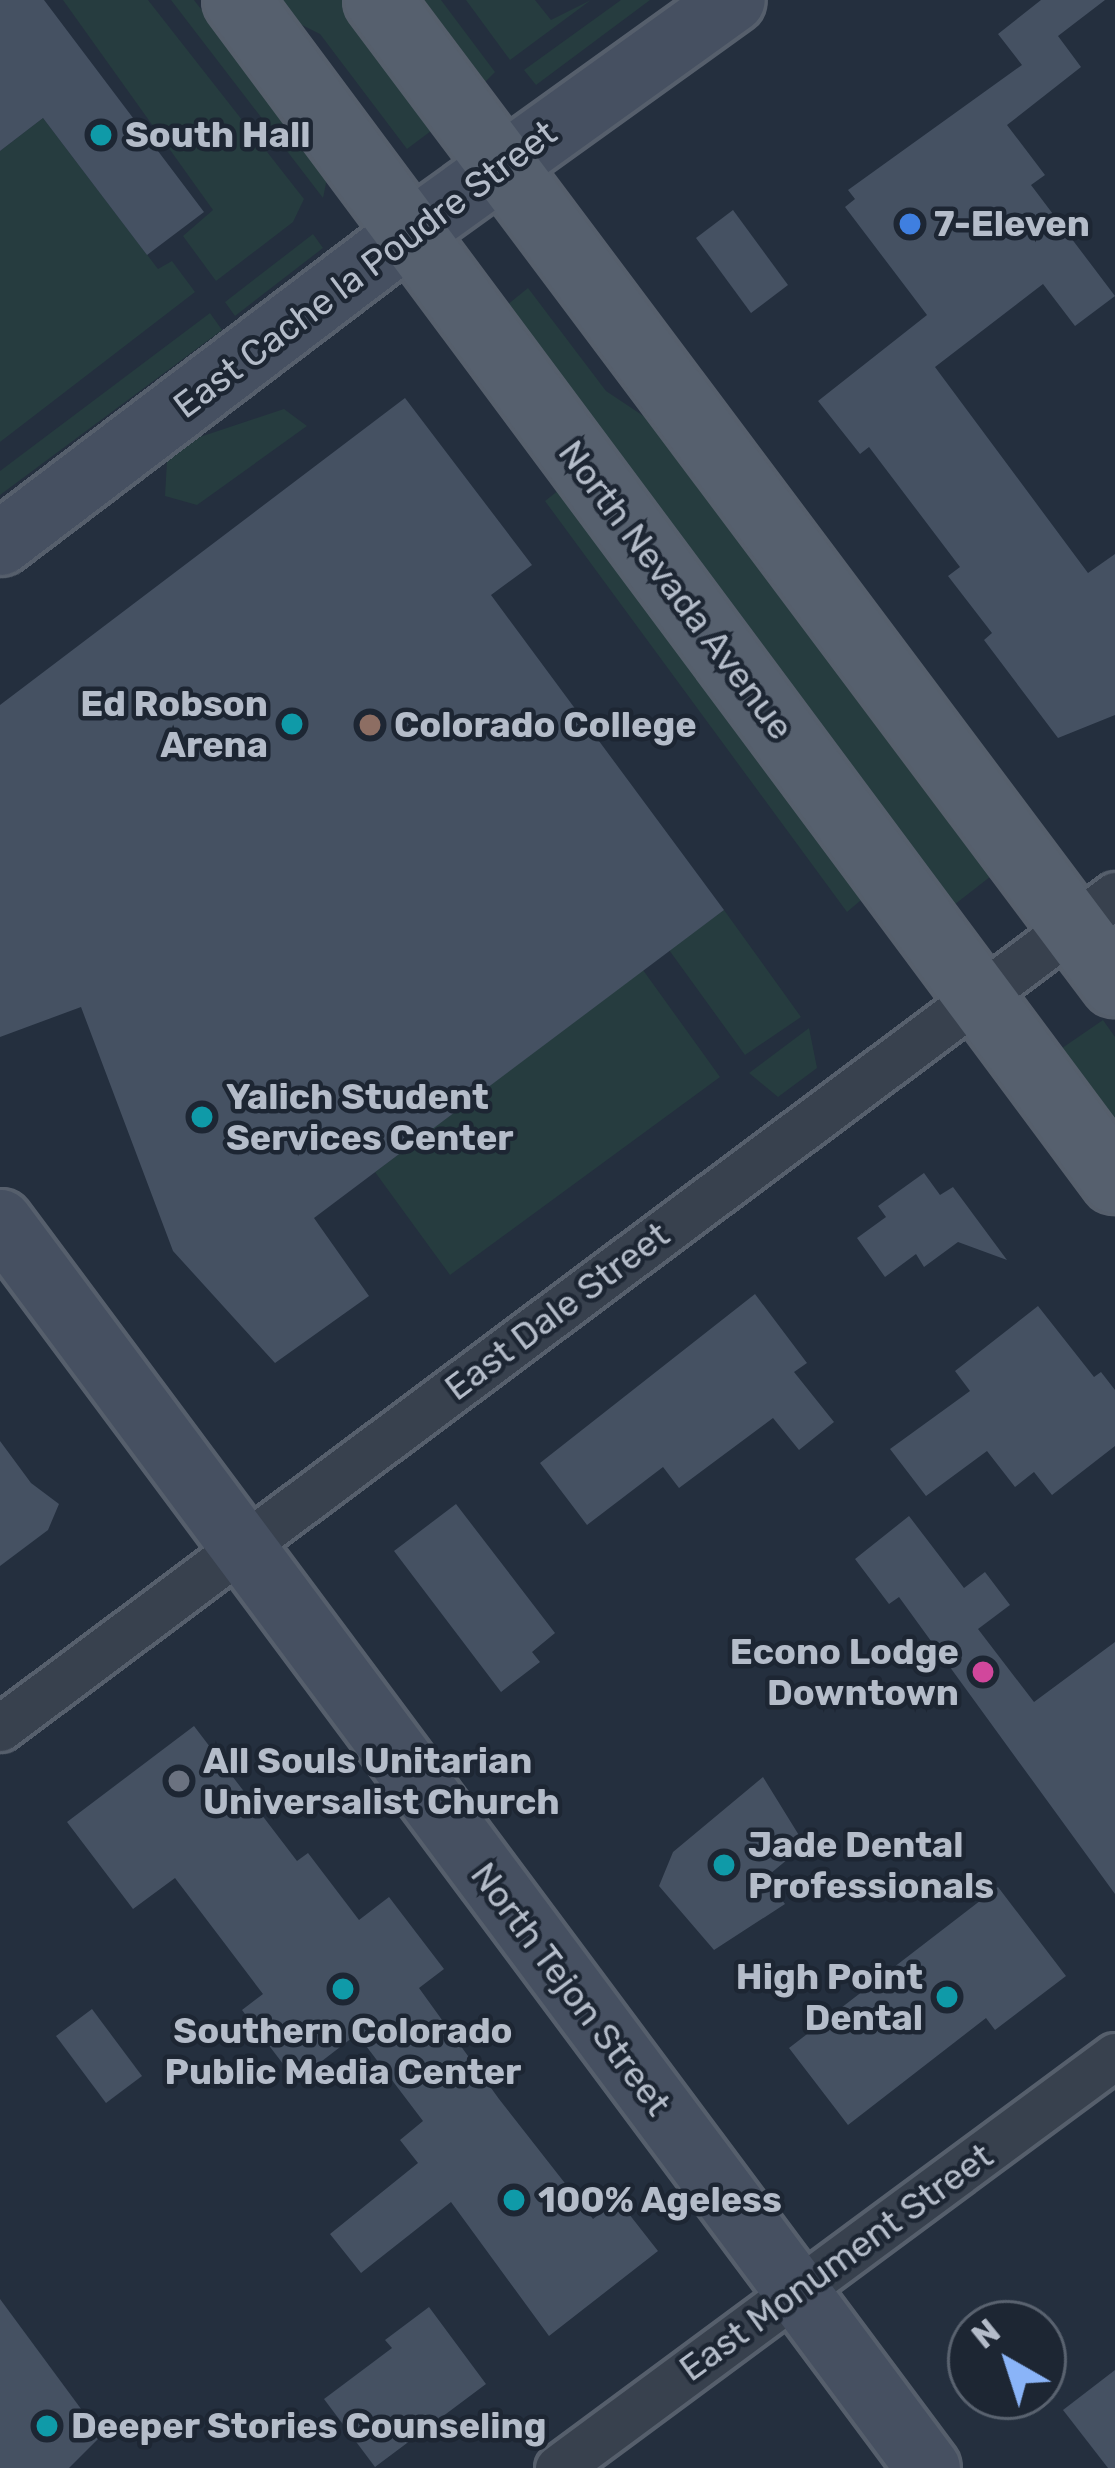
<!DOCTYPE html>
<style>
body{margin:0}
#map{position:relative;width:1115px;height:2468px;overflow:hidden;background:#242f3e;font-family:Rubik,sans-serif}
div>[style]{position:absolute}
[style*='--x']{left:calc(var(--x)*1px);top:calc(var(--y)*1px);width:calc(var(--w)*1px);rotate:calc(var(--a)*1deg)}
.green>*{inset:0;background:#263c3f}
.building>*{inset:0;background:#455162}
.roads{filter:drop-shadow(3px 0 #565f6c) drop-shadow(-3px 0 #565f6c) drop-shadow(0 3px #565f6c) drop-shadow(0 -3px #565f6c)}
.street>*{height:45px;margin:-22.5px;padding:0 22.5px;transform-origin:22.5px;border-radius:22.5px;background:#38414e}
.secondary>*{height:63px;margin:-31.5px;padding:0 31.5px;transform-origin:31.5px;border-radius:31.5px;background:#465061}
.primary>*{height:66px;margin:-33px;padding:0 33px;transform-origin:33px;border-radius:33px;background:#56606e}
.dots>*{width:33px;height:33px;translate:-50% -50%;box-sizing:border-box;border:6px solid #1d2633;border-radius:50%}
span{translate:-50% -50%;white-space:nowrap;text-align:center;line-height:1.15;-webkit-text-stroke:9px #1d2633;paint-order:stroke}
.poi-label{font-size:36px;color:#b4bcc9;font-weight:700}
.left{translate:0 -50%;text-align:left}
.right{translate:-100% -50%;text-align:right}
.street-label{font-size:36px;color:#b4bcc9}
.north{position:absolute;left:947px;top:2300px;width:120px;height:120px;box-sizing:border-box;background:#1d2633;border:3px solid #59626f;border-radius:50%;rotate:321deg;font-size:33px;font-weight:700;line-height:48px;text-align:center;color:#b4bcc9}
.north::after{content:'';display:block;margin:auto;width:42px;height:54px;background:#8ab4f8;clip-path:polygon(50% 0,100% 100%,50% 72%,0 100%)}
</style>
<div id="map">
<div class="green">
<i style="clip-path:polygon(63px 0,148px 0,304px 199px,293px 222px,216px 281px,183px 236px,213px 210px)"></i>
<i style="clip-path:polygon(171px 0,194px 0,328px 174px,323px 198px)"></i>
<i style="clip-path:polygon(270px 0,352px 0,443px 122px,407px 149px,320px 34px,282px 15px)"></i>
<i style="clip-path:polygon(416px 0,441px 0,495px 72px,481px 86px)"></i>
<i style="clip-path:polygon(466px 0,535px 0,551px 20px,591px 0,510px 60px)"></i>
<i style="clip-path:polygon(621px 0,650px 0,536px 85px,524px 70px)"></i>
<i style="clip-path:polygon(43px 118px,158px 269px,172px 261px,195px 292px,0 442px,0 151px)"></i>
<i style="clip-path:polygon(313px 234px,323px 248px,235px 316px,225px 302px)"></i>
<i style="clip-path:polygon(528px 288px,606px 391px,666px 431px,995px 873px,945px 912px,501px 310px)"></i>
<i style="clip-path:polygon(210px 313px,222px 330px,0 495px,0 471px)"></i>
<i style="clip-path:polygon(284px 409px,307px 426px,197px 505px,165px 496px,167px 461px,194px 439px)"></i>
<i style="clip-path:polygon(564px 486px,867px 895px,847px 912px,545px 501px)"></i>
<i style="clip-path:polygon(724px 910px,801px 1017px,745px 1055px,669px 950px)"></i>
<i style="clip-path:polygon(643px 970px,720px 1077px,450px 1275px,375px 1172px)"></i>
<i style="clip-path:polygon(1103px 1020px,1115px 1037px,1115px 1139px,1052px 1055px)"></i>
<i style="clip-path:polygon(809px 1028px,817px 1068px,778px 1097px,749px 1073px)"></i>
</div>
<div class="building">
<i style="clip-path:polygon(0 0,44px 0,204px 212px,147px 255px,43px 118px,0 151px)"></i>
<i style="clip-path:polygon(1041px 0,1105px 0,1058px 36px,1081px 67px,1007px 125px,1045px 175px,1031px 185px,1115px 296px,1075px 326px,1043px 284px,935px 367px,1088px 573px,1115px 554px,1115px 715px,1058px 738px,984px 640px,992px 633px,948px 576px,960px 567px,869px 447px,860px 454px,818px 401px,927px 315px,845px 207px,855px 199px,848px 190px,1022px 65px,998px 34px)"></i>
<i style="clip-path:polygon(733px 210px,788px 285px,751px 313px,696px 238px)"></i>
<i style="clip-path:polygon(405px 398px,532px 565px,491px 595px,724px 910px,314px 1218px,369px 1296px,275px 1363px,173px 1251px,81px 1007px,0 1037px,0 705px)"></i>
<i style="clip-path:polygon(924px 1173px,940px 1195px,953px 1187px,1007px 1260px,958px 1242px,924px 1267px,916px 1254px,885px 1277px,857px 1238px,886px 1217px,878px 1206px)"></i>
<i style="clip-path:polygon(755px 1294px,807px 1363px,794px 1372px,834px 1422px,799px 1450px,773px 1418px,679px 1488px,663px 1467px,587px 1525px,540px 1463px)"></i>
<i style="clip-path:polygon(1038px 1306px,1094px 1377px,1101px 1372px,1115px 1390px,1115px 1446px,1052px 1495px,1034px 1472px,1015px 1487px,987px 1451px,926px 1496px,890px 1449px,970px 1391px,955px 1371px)"></i>
<i style="clip-path:polygon(0 1441px,31px 1483px,59px 1504px,48px 1530px,0 1566px)"></i>
<i style="clip-path:polygon(456px 1504px,555px 1633px,532px 1652px,540px 1662px,501px 1692px,394px 1551px)"></i>
<i style="clip-path:polygon(909px 1516px,964px 1588px,985px 1572px,1010px 1605px,978px 1629px,1034px 1702px,1115px 1642px,1115px 1894px,899px 1597px,889px 1604px,855px 1559px)"></i>
<i style="clip-path:polygon(194px 1726px,297px 1861px,308px 1853px,359px 1920px,389px 1897px,444px 1969px,419px 1988px,499px 2099px,593px 2219px,618px 2200px,658px 2251px,549px 2336px,451px 2202px,361px 2273px,330px 2234px,418px 2163px,400px 2140px,423px 2121px,357px 2034px,296px 2081px,242px 2010px,263px 1994px,175px 1878px,133px 1909px,67px 1822px)"></i>
<i style="clip-path:polygon(763px 1777px,805px 1845px,765px 1878px,785px 1904px,714px 1950px,659px 1886px,673px 1852px)"></i>
<i style="clip-path:polygon(998px 1887px,1066px 1976px,995px 2030px,986px 2018px,848px 2125px,789px 2048px)"></i>
<i style="clip-path:polygon(92px 2009px,142px 2076px,106px 2103px,56px 2036px)"></i>
<i style="clip-path:polygon(0 2299px,101px 2436px,69px 2468px,0 2468px)"></i>
<i style="clip-path:polygon(429px 2307px,486px 2384px,375px 2467px,324px 2399px,392px 2348px,385px 2340px)"></i>
<i style="clip-path:polygon(1115px 2370px,1115px 2468px,1108px 2468px,1063px 2410px)"></i>
</div>
<div class="roads">
<div class="street">
<i style="--x:0;--y:1728;--w:1392;--a:-36.76"></i>
<i style="--x:558;--y:2468;--w:693;--a:-36.49"></i>
</div>
<div class="secondary">
<i style="--x:0;--y:543;--w:516;--a:-37.2"></i>
<i style="--x:411;--y:231;--w:396;--a:-35.7"></i>
<i style="--x:0;--y:1221;--w:1554;--a:53.34"></i>
</div>
<div class="primary">
<i style="--x:237;--y:0;--w:1471;--a:53.35"></i>
<i style="--x:378;--y:0;--w:1229;--a:53.14"></i>
</div>
</div>
<div class="dots">
<i style="left:101px;top:135px;background:#0f9aa8"></i>
<i style="left:910px;top:224px;background:#3f7fe0"></i>
<i style="left:292px;top:724px;background:#0f9aa8"></i>
<i style="left:370px;top:725px;background:#8d6e63"></i>
<i style="left:202px;top:1117px;background:#0f9aa8"></i>
<i style="left:983px;top:1672px;background:#d1479c"></i>
<i style="left:179px;top:1781px;background:#6b7280"></i>
<i style="left:724px;top:1865px;background:#0f9aa8"></i>
<i style="left:343px;top:1989px;background:#0f9aa8"></i>
<i style="left:947px;top:1997px;background:#0f9aa8"></i>
<i style="left:514px;top:2200px;background:#0f9aa8"></i>
<i style="left:47px;top:2426px;background:#0f9aa8"></i>
</div>
<div class="poi-label">
<span class="left" style="left:125px;top:135px">South Hall</span>
<span class="left" style="left:934px;top:224px">7-Eleven</span>
<span class="right" style="left:268px;top:724px">Ed Robson<br>Arena</span>
<span class="left" style="left:394px;top:725px">Colorado College</span>
<span class="left" style="left:226px;top:1117px">Yalich Student<br>Services Center</span>
<span class="right" style="left:959px;top:1672px">Econo Lodge<br>Downtown</span>
<span class="left" style="left:203px;top:1781px">All Souls Unitarian<br>Universalist Church</span>
<span class="left" style="left:748px;top:1865px">Jade Dental<br>Professionals</span>
<span class="right" style="left:923px;top:1997px">High Point<br>Dental</span>
<span style="left:343px;top:2051px">Southern Colorado<br>Public Media Center</span>
<span class="left" style="left:538px;top:2200px">100% Ageless</span>
<span class="left" style="left:71px;top:2426px">Deeper Stories Counseling</span>
</div>
<div class="street-label">
<span style="left:365px;top:269px;rotate:-37deg">East Cache la Poudre Street</span>
<span style="left:676px;top:590px;rotate:53deg">North Nevada Avenue</span>
<span style="left:557px;top:1311px;rotate:-37deg">East Dale Street</span>
<span style="left:571px;top:1989px;rotate:53deg">North Tejon Street</span>
<span style="left:836px;top:2262px;rotate:-36deg">East Monument Street</span>
</div>
<div class="north">N</div>
</div>
